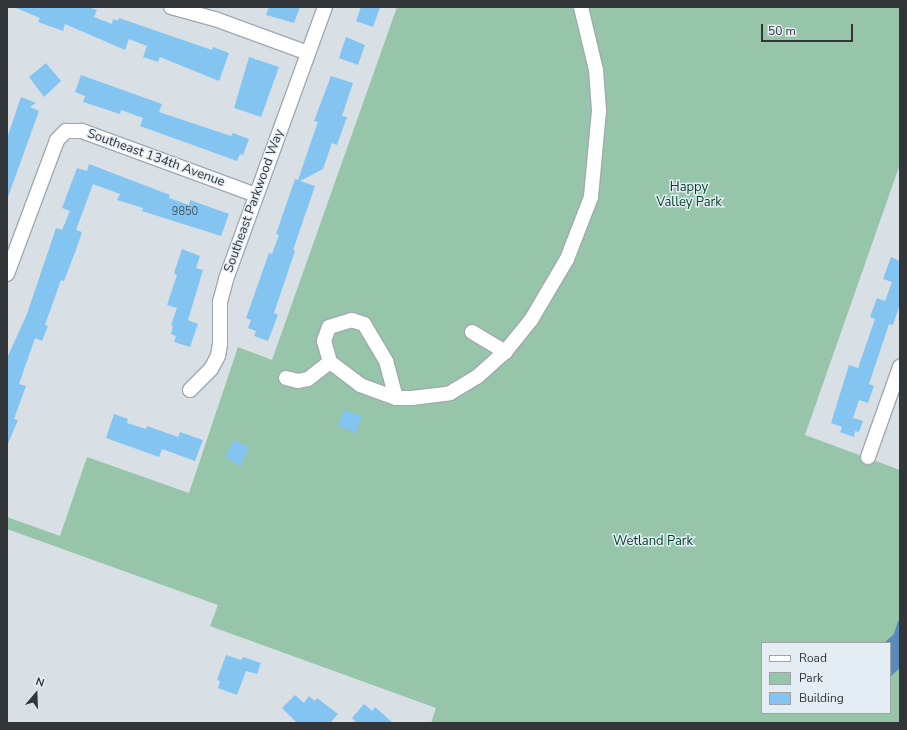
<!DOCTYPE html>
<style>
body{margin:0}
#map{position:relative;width:907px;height:730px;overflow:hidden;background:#d8e0e6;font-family:"Nunito Sans",sans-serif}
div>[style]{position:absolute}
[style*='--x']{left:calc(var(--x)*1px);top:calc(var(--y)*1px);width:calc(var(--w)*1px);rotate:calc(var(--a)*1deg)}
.green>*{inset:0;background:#96c5aa}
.water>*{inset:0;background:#598abb}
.building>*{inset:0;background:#84c4f1}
.roads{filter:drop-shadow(1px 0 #a1a9af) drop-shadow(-1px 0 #a1a9af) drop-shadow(0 1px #a1a9af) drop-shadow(0 -1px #a1a9af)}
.minor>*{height:14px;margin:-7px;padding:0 7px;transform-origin:7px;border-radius:7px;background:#fff}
span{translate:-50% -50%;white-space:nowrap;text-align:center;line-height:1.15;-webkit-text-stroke:3px #e5edf4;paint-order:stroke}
.number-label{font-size:11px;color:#475a66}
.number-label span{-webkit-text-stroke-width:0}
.street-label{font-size:13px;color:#333638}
.park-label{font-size:13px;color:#003f26}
.frame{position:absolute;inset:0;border:8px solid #333638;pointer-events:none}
.legend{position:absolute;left:761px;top:642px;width:130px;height:72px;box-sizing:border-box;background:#e5edf4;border:1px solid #9ea4a9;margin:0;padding:5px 7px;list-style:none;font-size:12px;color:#333638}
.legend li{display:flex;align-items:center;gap:8px;height:20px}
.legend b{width:20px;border:1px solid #9ea4a9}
.north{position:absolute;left:16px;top:674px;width:40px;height:40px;-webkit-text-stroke:3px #e5edf4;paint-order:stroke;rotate:19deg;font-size:11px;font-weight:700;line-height:16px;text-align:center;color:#333638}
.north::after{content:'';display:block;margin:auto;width:14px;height:18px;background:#333638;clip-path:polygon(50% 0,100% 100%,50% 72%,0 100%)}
.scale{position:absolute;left:761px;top:24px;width:92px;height:18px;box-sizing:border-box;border:2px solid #333638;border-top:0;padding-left:5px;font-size:12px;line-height:14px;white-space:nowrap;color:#333638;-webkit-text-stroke:3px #e5edf4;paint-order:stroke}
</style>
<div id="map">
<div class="green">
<i style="clip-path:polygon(evenodd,397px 7px,900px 7px,900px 164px,805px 435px,900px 470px,900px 723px,431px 723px,436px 708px,210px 626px,218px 605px,7px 529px,7px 517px,60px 536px,87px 457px,189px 493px,238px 347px,272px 360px,397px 7px,762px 643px,890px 643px,890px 713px,762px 713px,762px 643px)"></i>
</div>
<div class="water">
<i style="clip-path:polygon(898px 621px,900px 622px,900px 668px,890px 677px,890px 643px,884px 643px,894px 634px)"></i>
</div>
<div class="building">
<i style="clip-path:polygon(14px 7px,88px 7px,97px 10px,94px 17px,112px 24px,113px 19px,118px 21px,119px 18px,212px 50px,213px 47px,229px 53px,219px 81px,160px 57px,158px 62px,143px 57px,147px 46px,129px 39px,125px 50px,65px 24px,63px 31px,38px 22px,40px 18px)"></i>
<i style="clip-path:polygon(269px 7px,300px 7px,294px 23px,266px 15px)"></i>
<i style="clip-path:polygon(361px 7px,380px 7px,373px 27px,356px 21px)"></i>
<i style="clip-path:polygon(346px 37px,365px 45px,358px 65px,339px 58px)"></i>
<i style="clip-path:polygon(249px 57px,279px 67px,261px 117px,234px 108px)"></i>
<i style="clip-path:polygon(46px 63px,61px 81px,44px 97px,29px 77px)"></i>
<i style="clip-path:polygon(81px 75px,162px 104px,159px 112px,231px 136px,233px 133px,249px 139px,243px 155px,240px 154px,237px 161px,140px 126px,143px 118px,121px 110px,120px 114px,83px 102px,85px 96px,75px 92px)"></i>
<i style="clip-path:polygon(331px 76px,353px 83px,342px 116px,347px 117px,337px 145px,332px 143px,323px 169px,300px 181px,315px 186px,293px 250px,295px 251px,274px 313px,278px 315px,268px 341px,254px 336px,256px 331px,248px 328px,251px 320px,246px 318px,269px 253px,272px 254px,279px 235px,276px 234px,295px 179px,298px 180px,313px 136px,318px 122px,314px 121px)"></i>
<i style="clip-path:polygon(21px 97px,36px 103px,30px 107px,39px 111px,8px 197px,7px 138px)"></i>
<i style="clip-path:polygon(89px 164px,170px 195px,169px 198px,189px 205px,190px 200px,229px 214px,221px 236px,142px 211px,143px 208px,117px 200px,120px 194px,93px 184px,76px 230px,82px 232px,76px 250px,64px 281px,61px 280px,45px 325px,48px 326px,42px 341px,35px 338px,19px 384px,26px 386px,14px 419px,18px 420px,7px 446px,7px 358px,27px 314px,56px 228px,62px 230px,70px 211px,62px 208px,77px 168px,87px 171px)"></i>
<i style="clip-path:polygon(182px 249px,200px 256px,196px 268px,203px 270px,188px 320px,198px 324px,190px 347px,174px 342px,176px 336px,171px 334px,173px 326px,171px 325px,177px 308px,167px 305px,177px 275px,174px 273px)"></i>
<i style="clip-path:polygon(891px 257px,900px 261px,900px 304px,893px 325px,889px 324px,869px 384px,874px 386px,868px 403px,859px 400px,853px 418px,863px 421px,859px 432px,855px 431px,854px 437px,840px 432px,842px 427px,831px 423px,849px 365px,858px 368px,875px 319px,870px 317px,877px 298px,885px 301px,892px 282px,883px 279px)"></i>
<i style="clip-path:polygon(344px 410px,362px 416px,356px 433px,338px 426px)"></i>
<i style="clip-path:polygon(114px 414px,128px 419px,127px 423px,146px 429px,147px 426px,178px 437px,180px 432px,203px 440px,195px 461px,162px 449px,159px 457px,106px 438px)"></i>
<i style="clip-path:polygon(234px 440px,249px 447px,240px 466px,225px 457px)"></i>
<i style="clip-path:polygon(226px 655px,241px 660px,243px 657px,261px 663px,257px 674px,246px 671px,237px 695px,218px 688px,220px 681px,217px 680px)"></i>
<i style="clip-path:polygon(295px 695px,304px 703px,309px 696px,315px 701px,317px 698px,338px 714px,330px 723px,297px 723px,282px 708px)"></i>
<i style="clip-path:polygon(364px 704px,372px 711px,375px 707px,393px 723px,357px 723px,352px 718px)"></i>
</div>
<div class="roads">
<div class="minor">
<i style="--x:171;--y:7;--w:46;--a:15.3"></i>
<i style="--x:215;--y:19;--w:99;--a:20.1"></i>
<i style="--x:7;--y:274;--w:143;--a:-69.5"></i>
<i style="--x:57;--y:140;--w:13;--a:-45"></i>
<i style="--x:66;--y:131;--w:16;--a:0"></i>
<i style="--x:82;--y:131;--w:185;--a:20.2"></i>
<i style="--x:472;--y:332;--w:39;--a:31"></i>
<i style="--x:286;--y:378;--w:12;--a:14"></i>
<i style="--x:298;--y:381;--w:10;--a:-11"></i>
<i style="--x:308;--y:379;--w:28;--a:-38"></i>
<i style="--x:190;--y:390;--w:30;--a:-45"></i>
<i style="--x:211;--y:369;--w:15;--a:-62"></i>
<i style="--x:218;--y:356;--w:12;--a:-81"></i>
<i style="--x:220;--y:344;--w:42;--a:-90"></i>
<i style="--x:220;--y:302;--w:24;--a:-75"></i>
<i style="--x:226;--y:279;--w:289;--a:-70"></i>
<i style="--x:396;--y:398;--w:38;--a:-105"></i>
<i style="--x:386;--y:361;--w:43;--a:-120.7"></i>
<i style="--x:364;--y:324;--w:13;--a:-162"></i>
<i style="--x:352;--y:320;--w:24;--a:163"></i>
<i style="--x:329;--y:327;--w:15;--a:110"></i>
<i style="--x:324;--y:341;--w:22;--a:74"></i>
<i style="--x:330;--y:362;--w:38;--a:37"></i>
<i style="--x:360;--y:385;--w:38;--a:20"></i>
<i style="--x:396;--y:398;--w:16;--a:0"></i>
<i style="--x:412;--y:398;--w:38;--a:-7"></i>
<i style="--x:450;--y:393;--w:31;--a:-31"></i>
<i style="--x:477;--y:377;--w:38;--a:-42"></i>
<i style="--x:505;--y:352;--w:41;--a:-50.9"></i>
<i style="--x:531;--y:320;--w:71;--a:-59.5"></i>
<i style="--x:567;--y:259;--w:66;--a:-68.8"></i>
<i style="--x:591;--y:197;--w:87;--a:-84.7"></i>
<i style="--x:599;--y:110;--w:40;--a:-94.3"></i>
<i style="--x:596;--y:70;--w:65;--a:-103.4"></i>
<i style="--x:868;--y:457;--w:96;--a:-70.4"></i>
</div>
</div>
<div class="number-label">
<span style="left:185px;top:212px">9850</span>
</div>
<div class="street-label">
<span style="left:156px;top:158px;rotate:20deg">Southeast 134th Avenue</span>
<span style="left:254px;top:201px;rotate:-70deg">Southeast Parkwood Way</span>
</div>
<div class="park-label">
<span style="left:689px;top:195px">Happy<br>Valley Park</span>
<span style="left:653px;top:541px">Wetland Park</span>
</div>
<div class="frame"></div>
<ul class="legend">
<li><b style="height:5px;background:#fff"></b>Road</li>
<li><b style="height:11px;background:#96c5aa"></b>Park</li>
<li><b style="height:11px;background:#84c4f1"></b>Building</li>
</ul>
<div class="north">N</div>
<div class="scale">50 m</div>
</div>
